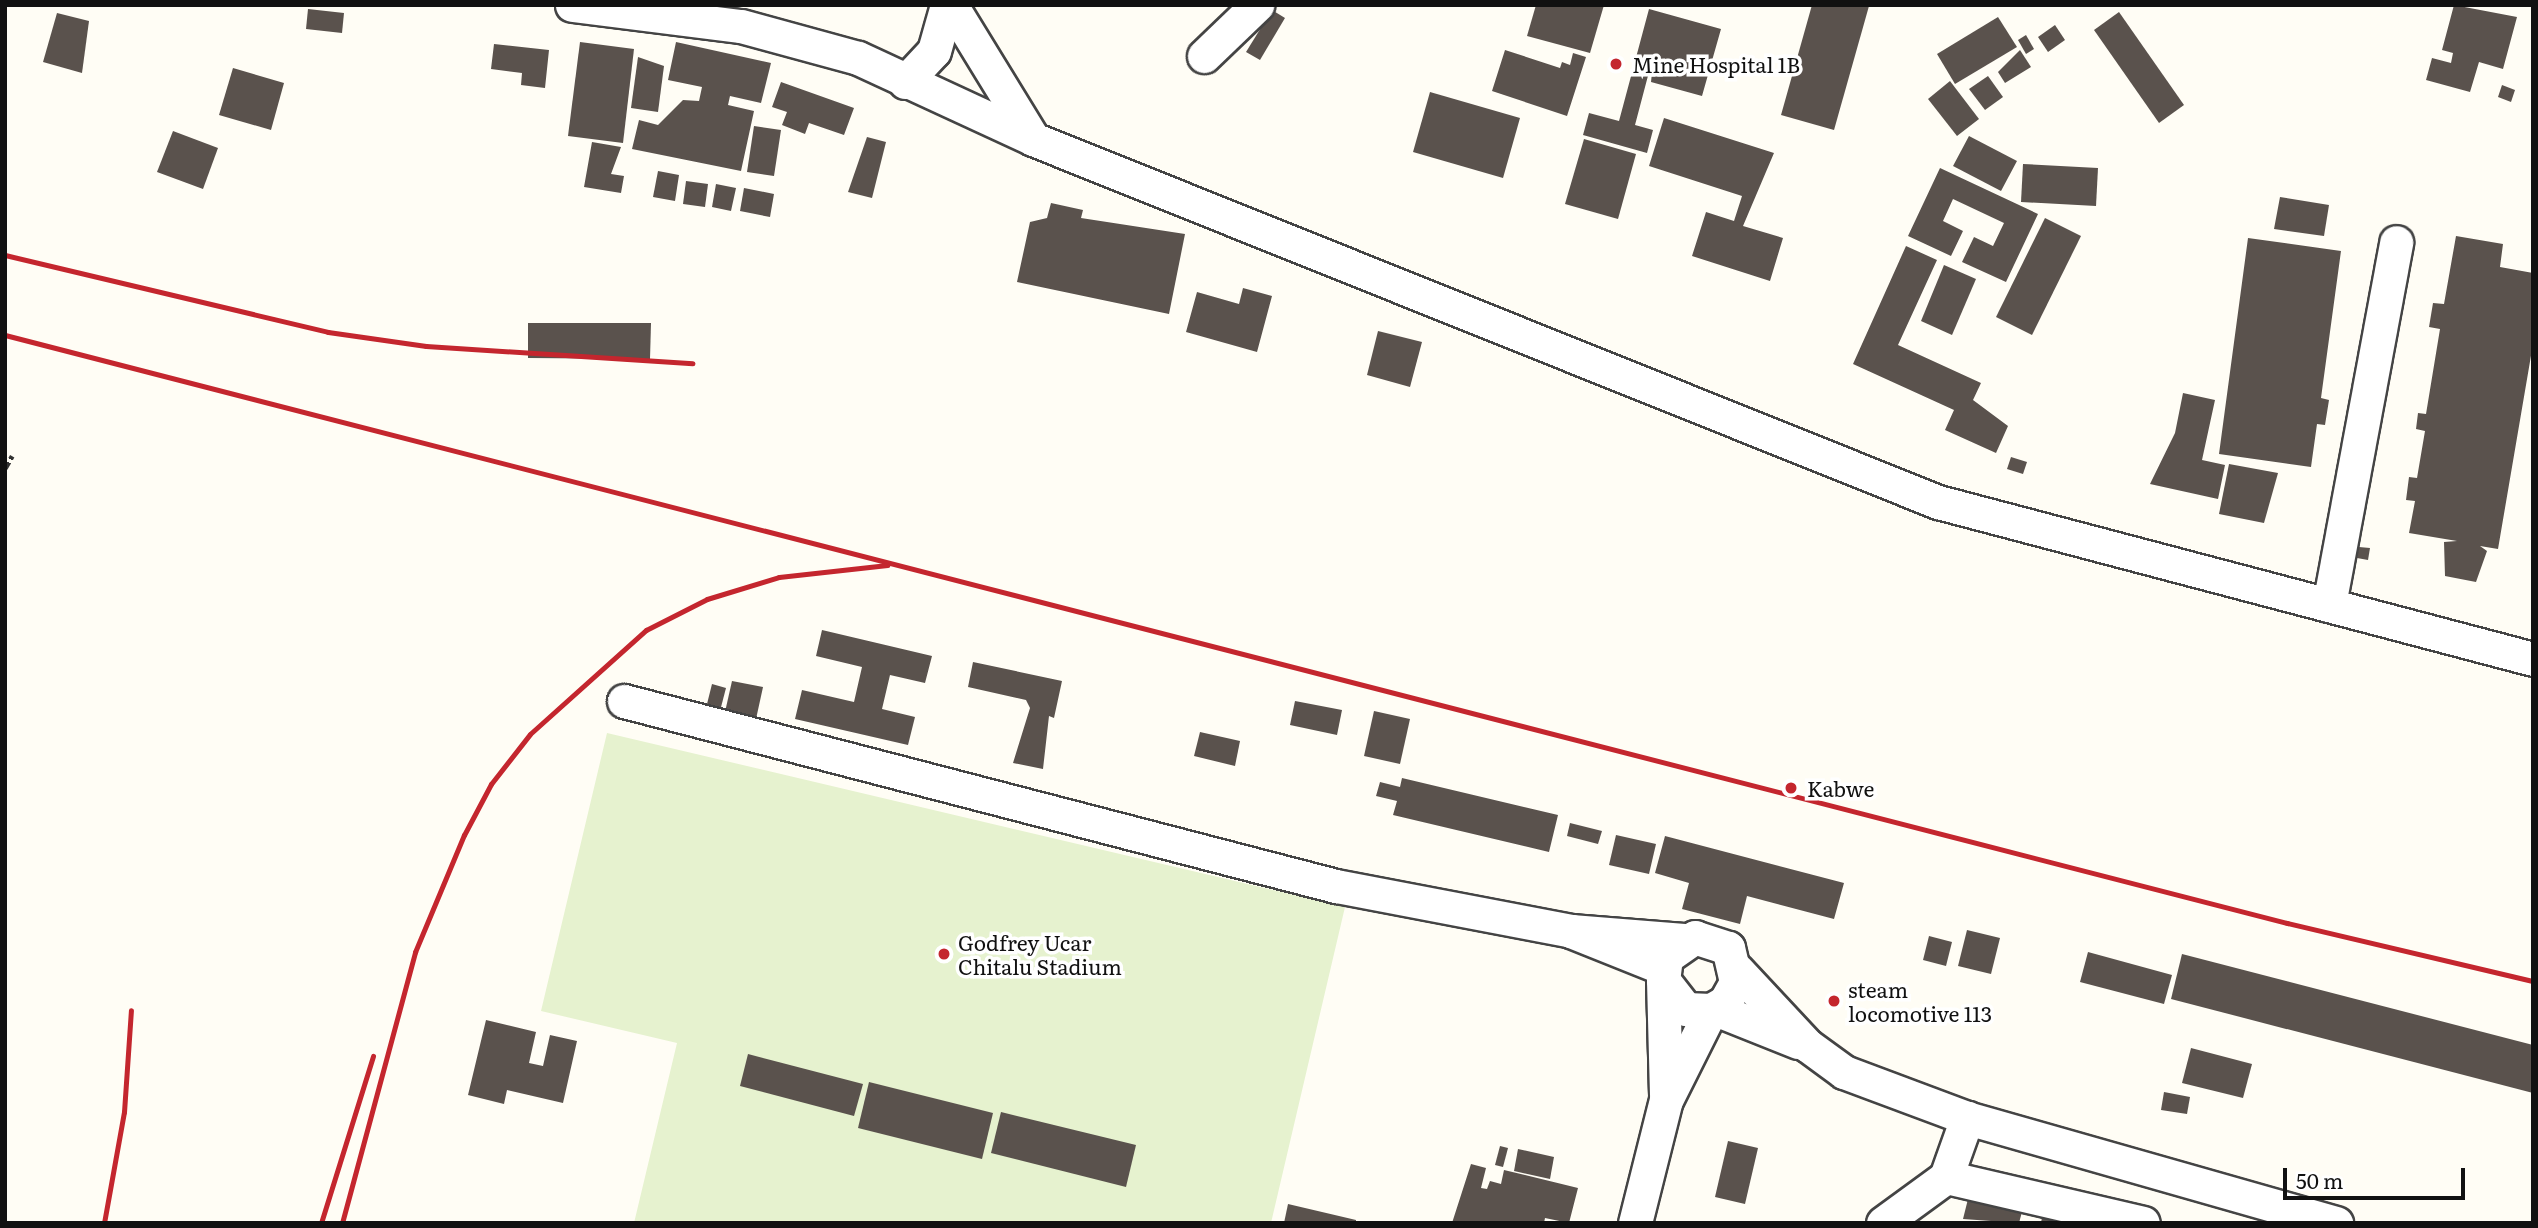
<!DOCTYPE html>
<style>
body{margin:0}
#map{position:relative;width:2538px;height:1228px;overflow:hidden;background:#fffdf5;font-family:Literata,serif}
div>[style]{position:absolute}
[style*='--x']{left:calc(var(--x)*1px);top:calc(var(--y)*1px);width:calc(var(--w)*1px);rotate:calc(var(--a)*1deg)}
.pitch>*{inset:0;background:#e6f2cf}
.building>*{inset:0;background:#5a524d}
.path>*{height:4.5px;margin-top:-2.25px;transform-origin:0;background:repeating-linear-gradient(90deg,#333 0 7px,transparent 0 10.5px)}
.roads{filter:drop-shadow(2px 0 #444) drop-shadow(-2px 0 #444) drop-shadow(0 2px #444) drop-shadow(0 -2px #444)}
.minor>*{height:33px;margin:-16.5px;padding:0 16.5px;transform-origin:16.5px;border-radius:16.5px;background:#fff}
.rail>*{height:5px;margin:-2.5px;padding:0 2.5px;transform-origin:2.5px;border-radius:2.5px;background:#c4262e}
.dots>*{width:19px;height:19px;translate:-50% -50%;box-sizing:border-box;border:4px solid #fff;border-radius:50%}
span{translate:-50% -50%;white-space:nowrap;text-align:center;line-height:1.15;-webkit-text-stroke:7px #fff;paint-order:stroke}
.poi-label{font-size:21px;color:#111}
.left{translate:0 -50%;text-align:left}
.frame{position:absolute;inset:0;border:7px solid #111;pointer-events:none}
.scale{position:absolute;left:2283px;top:1168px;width:182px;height:32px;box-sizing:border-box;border:4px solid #111;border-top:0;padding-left:9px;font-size:21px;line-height:24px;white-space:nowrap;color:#111;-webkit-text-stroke:5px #fff;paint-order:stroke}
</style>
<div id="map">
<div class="pitch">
<i style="clip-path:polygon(607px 733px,1345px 907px,1271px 1223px,634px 1223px,677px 1043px,541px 1011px)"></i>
</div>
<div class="building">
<i style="clip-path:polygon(1536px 5px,1604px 5px,1590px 53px,1527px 36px)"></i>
<i style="clip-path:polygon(1812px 5px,1869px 6px,1834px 130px,1781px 115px)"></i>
<i style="clip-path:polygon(2454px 5px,2517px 17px,2503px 69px,2479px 62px,2470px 92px,2426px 80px,2432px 58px,2451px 63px,2453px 53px,2442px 50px)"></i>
<i style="clip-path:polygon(308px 9px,344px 13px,342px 33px,306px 29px)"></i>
<i style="clip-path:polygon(1649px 9px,1721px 29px,1702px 96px,1651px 82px,1654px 53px,1635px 125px,1653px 130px,1647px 153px,1583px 135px,1589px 113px,1619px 121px)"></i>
<i style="clip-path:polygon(1272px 10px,1285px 18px,1260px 60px,1246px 52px)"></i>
<i style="clip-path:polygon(2119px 12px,2184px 105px,2159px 123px,2094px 30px)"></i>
<i style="clip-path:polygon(57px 13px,89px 21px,82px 73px,43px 62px)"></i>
<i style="clip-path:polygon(1998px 17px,2017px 47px,1955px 84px,1937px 54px)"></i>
<i style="clip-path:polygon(2055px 25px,2065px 40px,2048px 52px,2038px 37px)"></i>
<i style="clip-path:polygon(2026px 35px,2034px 49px,2026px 54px,2018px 40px)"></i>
<i style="clip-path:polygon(580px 42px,634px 49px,623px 143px,568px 136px)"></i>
<i style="clip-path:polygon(676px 42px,771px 63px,761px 103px,730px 96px,728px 105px,754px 111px,741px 171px,632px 149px,639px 120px,658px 125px,683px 100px,699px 101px,702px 87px,668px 80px)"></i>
<i style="clip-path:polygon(494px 44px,549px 50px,545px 88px,521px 85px,522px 73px,491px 69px)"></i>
<i style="clip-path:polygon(1505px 50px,1560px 68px,1562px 62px,1570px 65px,1573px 53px,1586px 57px,1567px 116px,1492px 91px)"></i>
<i style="clip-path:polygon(2020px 50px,2031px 67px,2005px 83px,1998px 72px)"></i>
<i style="clip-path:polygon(638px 57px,664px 66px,658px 112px,631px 108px)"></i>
<i style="clip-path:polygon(233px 68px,284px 83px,271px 130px,219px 115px)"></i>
<i style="clip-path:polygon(1988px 76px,2003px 97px,1985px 110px,1969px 89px)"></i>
<i style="clip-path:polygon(1950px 81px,1979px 119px,1957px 136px,1928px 99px)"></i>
<i style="clip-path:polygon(781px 82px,854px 108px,844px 135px,809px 123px,805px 134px,782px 125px,787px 112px,772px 107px)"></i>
<i style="clip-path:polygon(2502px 85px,2515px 90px,2511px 102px,2498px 97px)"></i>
<i style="clip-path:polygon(1430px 92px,1520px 118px,1503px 178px,1413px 152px)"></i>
<i style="clip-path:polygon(1664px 118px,1774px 153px,1743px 226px,1783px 238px,1770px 281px,1692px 256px,1706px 212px,1734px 221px,1742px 196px,1649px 166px)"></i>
<i style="clip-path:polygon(754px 126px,781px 130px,774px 176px,747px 172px)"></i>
<i style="clip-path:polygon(173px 131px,218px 148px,203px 189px,157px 172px)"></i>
<i style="clip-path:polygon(1969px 136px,2017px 161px,2001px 191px,1953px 166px)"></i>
<i style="clip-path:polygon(867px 137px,886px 142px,872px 198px,848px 192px)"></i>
<i style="clip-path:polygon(1584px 139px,1636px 154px,1618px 219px,1565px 204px)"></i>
<i style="clip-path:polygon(592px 142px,621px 147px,611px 174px,624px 176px,621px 193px,584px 187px)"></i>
<i style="clip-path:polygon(2023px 164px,2098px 168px,2096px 206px,2021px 202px)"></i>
<i style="clip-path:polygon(1940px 168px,2038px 214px,2006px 282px,1962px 262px,1974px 237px,1993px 246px,2004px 223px,1953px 199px,1943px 221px,1963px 231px,1951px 256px,1908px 236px)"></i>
<i style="clip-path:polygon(658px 171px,679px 175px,675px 201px,653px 197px)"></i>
<i style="clip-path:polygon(686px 181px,708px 184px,705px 207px,683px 204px)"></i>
<i style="clip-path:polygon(716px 184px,736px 188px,731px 211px,712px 207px)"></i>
<i style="clip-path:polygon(744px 188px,774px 194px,770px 217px,740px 211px)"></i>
<i style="clip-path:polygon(2280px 197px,2329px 205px,2324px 236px,2274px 229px)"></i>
<i style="clip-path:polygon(1051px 203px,1083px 210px,1081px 218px,1185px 234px,1169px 314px,1017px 282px,1030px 222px,1047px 218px)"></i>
<i style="clip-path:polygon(2045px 218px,2081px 236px,2032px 335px,1996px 317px)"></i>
<i style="clip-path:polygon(2456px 236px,2503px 244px,2500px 267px,2533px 273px,2533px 344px,2498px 549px,2480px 546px,2487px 551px,2476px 582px,2445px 576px,2444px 542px,2457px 541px,2409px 533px,2415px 501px,2406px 500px,2409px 477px,2417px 478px,2425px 431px,2416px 429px,2418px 413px,2426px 414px,2440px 329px,2429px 327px,2433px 303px,2444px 304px)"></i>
<i style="clip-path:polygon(2248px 238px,2341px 251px,2321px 398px,2329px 400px,2325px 425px,2317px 424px,2311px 467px,2219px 454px)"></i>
<i style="clip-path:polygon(1906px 246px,1937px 260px,1898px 345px,1981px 383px,1973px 400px,2008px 426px,1996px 453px,1945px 430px,1954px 410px,1853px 364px)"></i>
<i style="clip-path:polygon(1944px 265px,1976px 279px,1952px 335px,1921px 321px)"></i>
<i style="clip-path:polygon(1243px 288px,1272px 296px,1257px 352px,1186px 332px,1197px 292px,1239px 304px)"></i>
<i style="clip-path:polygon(528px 323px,651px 323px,650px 359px,528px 358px)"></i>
<i style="clip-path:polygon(1378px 331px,1422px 342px,1410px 387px,1367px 375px)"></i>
<i style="clip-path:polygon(2183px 393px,2215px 400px,2202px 460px,2225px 465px,2218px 499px,2150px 484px,2175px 433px)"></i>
<i style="clip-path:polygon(2011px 457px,2027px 462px,2023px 474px,2007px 469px)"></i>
<i style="clip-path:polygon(2229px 464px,2278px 473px,2264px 523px,2219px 514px)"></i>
<i style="clip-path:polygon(2359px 547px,2370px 548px,2368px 560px,2357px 558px)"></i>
<i style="clip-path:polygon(822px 630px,932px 656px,925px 683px,890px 675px,882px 709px,915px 717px,908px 745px,795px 719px,802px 690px,854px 702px,862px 667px,816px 656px)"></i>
<i style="clip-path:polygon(973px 662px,1062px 681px,1054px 718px,1049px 716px,1043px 769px,1013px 763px,1030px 708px,1026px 700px,968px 687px)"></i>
<i style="clip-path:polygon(732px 681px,763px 687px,756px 719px,725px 712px)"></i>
<i style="clip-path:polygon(712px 684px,726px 688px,720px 711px,706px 708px)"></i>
<i style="clip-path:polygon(1295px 701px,1342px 710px,1337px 735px,1290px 725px)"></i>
<i style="clip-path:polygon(1374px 711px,1410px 719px,1400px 764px,1364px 756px)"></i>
<i style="clip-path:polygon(1200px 732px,1240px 741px,1235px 766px,1194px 756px)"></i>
<i style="clip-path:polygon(1402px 778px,1558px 815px,1549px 852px,1393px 815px,1397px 801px,1376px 796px,1380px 782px,1400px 787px)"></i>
<i style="clip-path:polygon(1570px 823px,1602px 831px,1598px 844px,1567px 836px)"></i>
<i style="clip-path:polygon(1616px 835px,1656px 844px,1649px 874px,1609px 865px)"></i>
<i style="clip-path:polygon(1665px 836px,1844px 883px,1834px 919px,1747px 896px,1740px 924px,1682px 909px,1689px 883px,1655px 873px)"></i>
<i style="clip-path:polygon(1967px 930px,2000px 938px,1991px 974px,1958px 966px)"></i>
<i style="clip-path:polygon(1929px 936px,1952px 942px,1946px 966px,1923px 960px)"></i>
<i style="clip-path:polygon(2088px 952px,2172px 975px,2164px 1004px,2080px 982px)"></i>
<i style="clip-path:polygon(2182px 954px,2533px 1045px,2533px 1093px,2171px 999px)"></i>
<i style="clip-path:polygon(486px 1020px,536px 1032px,529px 1063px,543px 1066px,550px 1035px,577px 1041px,563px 1103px,507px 1090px,504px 1104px,468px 1095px)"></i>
<i style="clip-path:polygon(2191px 1048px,2252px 1064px,2243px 1098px,2182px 1083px)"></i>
<i style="clip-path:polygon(748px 1054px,863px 1084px,854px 1116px,740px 1086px)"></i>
<i style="clip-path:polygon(869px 1082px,993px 1113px,982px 1159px,858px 1128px)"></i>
<i style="clip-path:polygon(2164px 1092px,2190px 1097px,2187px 1114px,2161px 1110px)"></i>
<i style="clip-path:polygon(1001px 1112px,1136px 1145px,1126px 1187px,991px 1153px)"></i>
<i style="clip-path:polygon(1728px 1141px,1758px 1148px,1745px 1204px,1715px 1197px)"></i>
<i style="clip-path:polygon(1500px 1146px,1508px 1148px,1503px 1167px,1495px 1165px)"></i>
<i style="clip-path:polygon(1518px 1149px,1554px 1157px,1550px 1179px,1514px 1171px)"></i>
<i style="clip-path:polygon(1471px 1164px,1486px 1168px,1481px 1188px,1487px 1189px,1490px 1181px,1501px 1184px,1504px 1170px,1578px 1188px,1569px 1223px,1545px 1218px,1544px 1223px,1452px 1223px)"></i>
<i style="clip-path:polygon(1969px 1195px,2023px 1208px,2019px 1223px,1963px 1219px)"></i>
<i style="clip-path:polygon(1288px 1204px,1356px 1220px,1356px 1223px,1284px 1223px)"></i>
<i style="clip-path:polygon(2042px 1217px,2063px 1222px,2063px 1223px,2041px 1223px)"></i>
</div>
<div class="path">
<i style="--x:5;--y:468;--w:14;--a:-60"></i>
</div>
<div class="roads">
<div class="minor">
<i style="--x:572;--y:5;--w:170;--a:7.1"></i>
<i style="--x:741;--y:26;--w:121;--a:15.3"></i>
<i style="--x:858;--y:58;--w:193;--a:24.8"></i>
<i style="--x:1033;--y:139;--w:975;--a:21.86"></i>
<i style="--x:1938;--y:502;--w:615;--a:14.78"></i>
<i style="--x:951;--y:5;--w:157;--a:58.5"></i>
<i style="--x:1204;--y:56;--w:74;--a:-43.9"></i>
<i style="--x:905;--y:82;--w:42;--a:-46.9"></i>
<i style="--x:934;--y:51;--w:48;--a:-74.2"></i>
<i style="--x:2329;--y:605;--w:369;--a:-79.5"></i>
<i style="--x:624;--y:701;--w:736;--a:14.57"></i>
<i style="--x:1336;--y:886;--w:239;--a:10.8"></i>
<i style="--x:1663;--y:968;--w:99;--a:-158.1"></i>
<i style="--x:1571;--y:931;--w:113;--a:4.6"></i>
<i style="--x:1737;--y:970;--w:103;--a:47"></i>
<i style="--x:1807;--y:1045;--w:46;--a:36.1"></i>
<i style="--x:1844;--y:1072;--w:131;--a:20.5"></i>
<i style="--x:1967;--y:1118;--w:384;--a:15.9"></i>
<i style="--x:1663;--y:980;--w:114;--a:88.5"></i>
<i style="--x:1715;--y:1009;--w:89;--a:21.7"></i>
<i style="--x:1946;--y:1177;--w:202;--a:13.1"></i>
<i style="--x:1635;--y:1223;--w:127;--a:-75.9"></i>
<i style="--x:1666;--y:1100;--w:101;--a:-63.4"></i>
<i style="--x:1711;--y:1010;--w:16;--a:-30"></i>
<i style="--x:1725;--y:1002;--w:23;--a:-61"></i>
<i style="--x:1736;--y:982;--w:35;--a:-103"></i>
<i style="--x:1728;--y:948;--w:35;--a:-162"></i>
<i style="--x:1695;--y:937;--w:35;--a:145"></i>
<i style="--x:1666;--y:957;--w:23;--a:97"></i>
<i style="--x:1663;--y:980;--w:37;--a:52"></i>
<i style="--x:1686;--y:1009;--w:25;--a:2"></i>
<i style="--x:1883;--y:1223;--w:78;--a:-36.1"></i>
<i style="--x:1946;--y:1177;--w:63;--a:-70.4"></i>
</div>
</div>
<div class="rail">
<i style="--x:5;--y:255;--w:332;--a:13.4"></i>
<i style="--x:328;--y:332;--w:99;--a:8.1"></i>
<i style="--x:426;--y:346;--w:267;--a:3.7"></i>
<i style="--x:5;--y:335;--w:2357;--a:14.45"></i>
<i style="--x:2287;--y:923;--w:253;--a:13.3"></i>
<i style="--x:104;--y:1223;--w:113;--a:-79.8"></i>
<i style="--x:124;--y:1112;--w:102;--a:-86.1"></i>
<i style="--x:321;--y:1223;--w:175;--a:-72.7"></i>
<i style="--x:342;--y:1223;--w:281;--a:-74.9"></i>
<i style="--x:415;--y:952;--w:127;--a:-67.3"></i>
<i style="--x:464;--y:835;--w:58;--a:-62.1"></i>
<i style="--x:491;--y:784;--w:63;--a:-52"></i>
<i style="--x:530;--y:734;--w:156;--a:-41.9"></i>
<i style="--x:646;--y:630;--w:68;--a:-26.9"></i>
<i style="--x:707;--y:599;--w:75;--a:-17"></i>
<i style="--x:779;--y:577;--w:109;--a:-6.3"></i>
</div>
<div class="dots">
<i style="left:1616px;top:64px;background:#c4262e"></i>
<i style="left:1791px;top:788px;background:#c4262e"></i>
<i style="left:944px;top:954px;background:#c4262e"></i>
<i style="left:1834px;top:1001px;background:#c4262e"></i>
</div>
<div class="poi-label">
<span class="left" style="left:1632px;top:64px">Mine Hospital 1B</span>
<span class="left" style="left:1807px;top:788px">Kabwe</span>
<span class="left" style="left:958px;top:954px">Godfrey Ucar<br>Chitalu Stadium</span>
<span class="left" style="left:1848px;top:1001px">steam<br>locomotive 113</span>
</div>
<div class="frame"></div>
<div class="scale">50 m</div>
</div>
